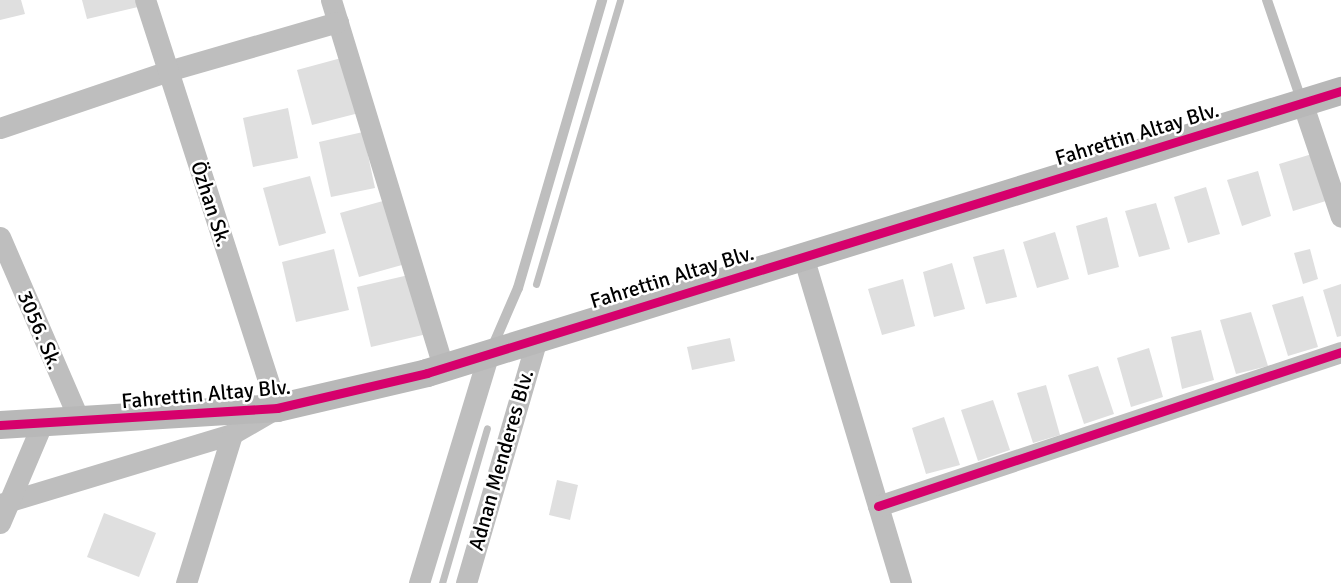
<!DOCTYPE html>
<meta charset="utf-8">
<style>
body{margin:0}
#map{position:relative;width:1341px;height:583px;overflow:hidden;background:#fff;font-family:Signika,sans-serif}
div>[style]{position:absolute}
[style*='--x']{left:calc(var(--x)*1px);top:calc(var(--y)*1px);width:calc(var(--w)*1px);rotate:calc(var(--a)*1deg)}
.stream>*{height:7px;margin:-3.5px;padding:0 3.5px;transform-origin:3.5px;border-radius:3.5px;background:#bfbfbf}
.building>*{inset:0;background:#dfdfdf}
.lane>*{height:10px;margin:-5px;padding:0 5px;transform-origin:5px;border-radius:5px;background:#bebebe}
.street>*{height:21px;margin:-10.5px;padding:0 10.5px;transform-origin:10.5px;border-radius:10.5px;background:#bebebe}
.secondary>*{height:28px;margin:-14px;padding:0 14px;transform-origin:14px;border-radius:14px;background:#b8b8b8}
.cycleway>*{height:9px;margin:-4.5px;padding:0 4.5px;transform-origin:4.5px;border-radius:4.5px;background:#d6006c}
span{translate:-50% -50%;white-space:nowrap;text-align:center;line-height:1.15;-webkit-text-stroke:5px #fff;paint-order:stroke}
.street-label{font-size:21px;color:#000}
</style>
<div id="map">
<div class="stream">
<i style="--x:536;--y:284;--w:296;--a:-73.5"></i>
<i style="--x:442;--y:583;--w:161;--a:-73.8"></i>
</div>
<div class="building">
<i style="clip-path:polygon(0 0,21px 0,25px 14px,0 20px)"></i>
<i style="clip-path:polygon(82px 0,136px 0,138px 7px,87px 19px)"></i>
<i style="clip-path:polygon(345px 57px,359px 113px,312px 125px,297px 70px)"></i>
<i style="clip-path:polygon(288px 108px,298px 158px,253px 167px,243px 118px)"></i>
<i style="clip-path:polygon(363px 132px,375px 188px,331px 197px,319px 142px)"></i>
<i style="clip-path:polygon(1312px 154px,1326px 201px,1293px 211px,1279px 164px)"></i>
<i style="clip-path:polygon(1258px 171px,1271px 216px,1242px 226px,1227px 180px)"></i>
<i style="clip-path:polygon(310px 176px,326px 233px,279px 246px,263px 188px)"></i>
<i style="clip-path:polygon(1206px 187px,1220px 234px,1188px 243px,1174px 197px)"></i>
<i style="clip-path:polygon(390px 199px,409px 263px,359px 277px,340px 213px)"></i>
<i style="clip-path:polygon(1156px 203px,1170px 249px,1139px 257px,1125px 211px)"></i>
<i style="clip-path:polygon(1107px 217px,1119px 267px,1088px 275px,1076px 226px)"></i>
<i style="clip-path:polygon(1055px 232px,1069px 279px,1037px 288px,1023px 242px)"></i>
<i style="clip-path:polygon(334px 249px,349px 310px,296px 322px,282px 262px)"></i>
<i style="clip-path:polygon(1004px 249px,1017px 297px,986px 304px,973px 257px)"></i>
<i style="clip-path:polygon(1310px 249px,1318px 279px,1303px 284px,1294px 253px)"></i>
<i style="clip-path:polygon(952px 263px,965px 309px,934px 317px,923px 272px)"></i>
<i style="clip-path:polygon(413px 274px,427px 334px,371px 347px,357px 287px)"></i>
<i style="clip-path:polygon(903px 279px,915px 326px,882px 335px,868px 289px)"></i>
<i style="clip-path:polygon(1341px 284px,1341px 336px,1337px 337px,1323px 290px)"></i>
<i style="clip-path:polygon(1303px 296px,1318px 347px,1288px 356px,1272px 305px)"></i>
<i style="clip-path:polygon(1251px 312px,1268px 366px,1236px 374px,1220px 320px)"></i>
<i style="clip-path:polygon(1201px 330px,1214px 380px,1182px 389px,1171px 337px)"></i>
<i style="clip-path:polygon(730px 338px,735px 361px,692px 370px,687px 347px)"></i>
<i style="clip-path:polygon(1149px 348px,1163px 397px,1131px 407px,1117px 358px)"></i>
<i style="clip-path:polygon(1098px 366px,1114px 414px,1084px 424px,1068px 375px)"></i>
<i style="clip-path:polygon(1046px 385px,1060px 435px,1033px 443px,1017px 393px)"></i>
<i style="clip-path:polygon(993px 400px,1010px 450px,978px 461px,961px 410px)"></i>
<i style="clip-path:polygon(944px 417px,960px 465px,926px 474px,912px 428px)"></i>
<i style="clip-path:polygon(557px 480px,578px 485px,570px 520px,549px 515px)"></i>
<i style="clip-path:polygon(104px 513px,156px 533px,139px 577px,87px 557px)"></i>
</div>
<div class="lane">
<i style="--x:1267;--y:0;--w:108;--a:71.1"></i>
<i style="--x:492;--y:348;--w:65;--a:-66.6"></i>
<i style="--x:518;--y:288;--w:300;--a:-73.7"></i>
</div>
<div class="street">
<i style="--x:331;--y:0;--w:384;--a:73"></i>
<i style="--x:1302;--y:102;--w:121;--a:71.3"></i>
<i style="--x:0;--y:128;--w:177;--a:-18.7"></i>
<i style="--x:168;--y:71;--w:177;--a:-16.1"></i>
<i style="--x:0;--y:237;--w:202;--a:66.6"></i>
<i style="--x:803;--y:256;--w:341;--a:73.3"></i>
<i style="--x:0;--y:504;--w:242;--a:-16.8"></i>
<i style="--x:232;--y:434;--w:52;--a:-30"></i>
<i style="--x:277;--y:408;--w:429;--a:-107.9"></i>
<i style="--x:878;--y:506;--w:488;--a:-18.4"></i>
<i style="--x:0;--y:523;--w:108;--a:-67"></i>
<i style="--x:186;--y:583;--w:156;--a:-72.8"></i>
<i style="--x:419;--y:583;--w:240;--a:-73.1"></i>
<i style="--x:466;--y:583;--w:255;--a:-73.8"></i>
</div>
<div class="secondary">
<i style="--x:0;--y:425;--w:278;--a:-3.5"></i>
<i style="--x:277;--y:408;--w:154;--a:-13.1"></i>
<i style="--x:427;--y:373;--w:957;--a:-17.15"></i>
</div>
<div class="cycleway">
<i style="--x:0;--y:425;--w:278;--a:-3.5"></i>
<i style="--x:277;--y:408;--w:154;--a:-13.1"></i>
<i style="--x:427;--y:373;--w:957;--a:-17.15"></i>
<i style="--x:878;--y:506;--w:488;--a:-18.4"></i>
</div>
<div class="street-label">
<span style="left:1137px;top:134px;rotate:-17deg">Fahrettin Altay Blv.</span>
<span style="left:211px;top:204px;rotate:72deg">Özhan Sk.</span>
<span style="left:672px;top:277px;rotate:-17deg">Fahrettin Altay Blv.</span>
<span style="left:40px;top:330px;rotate:67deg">3056. Sk.</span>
<span style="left:206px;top:394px;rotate:-5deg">Fahrettin Altay Blv.</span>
<span style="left:501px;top:460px;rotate:-74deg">Adnan Menderes Blv.</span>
</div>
</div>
